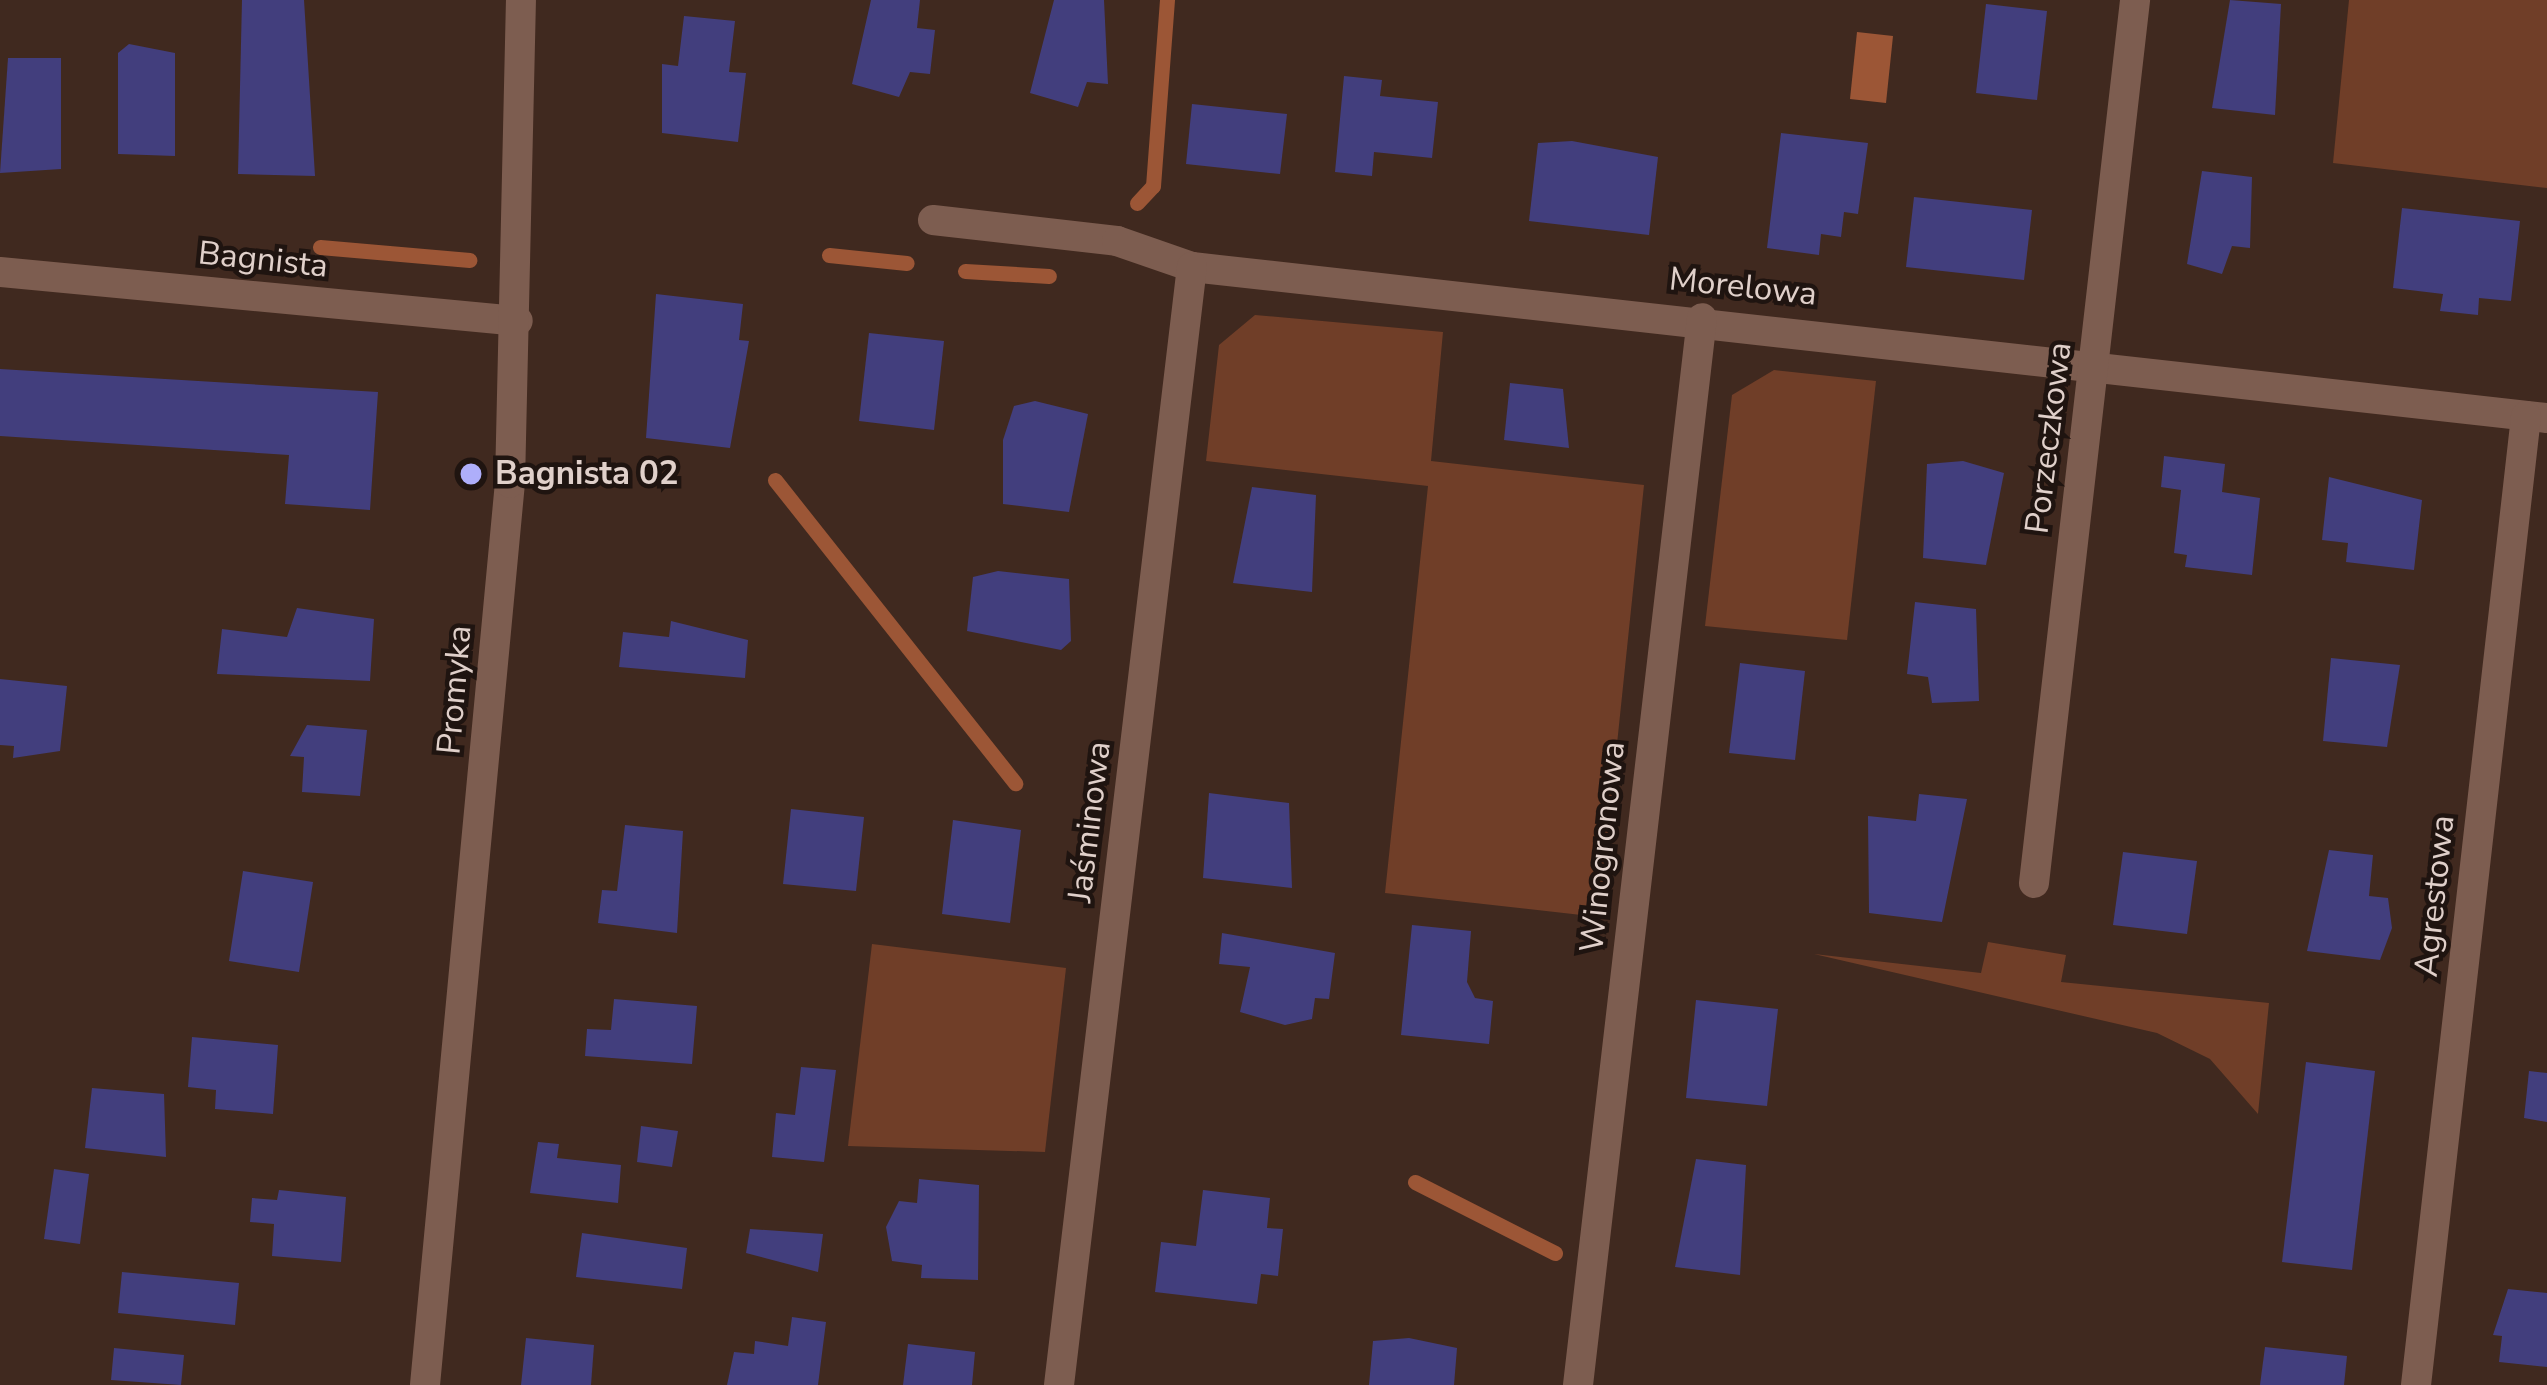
<!DOCTYPE html>
<meta charset="utf-8">
<style>
body{margin:0}
#map{position:relative;width:2547px;height:1385px;overflow:hidden;background:#40291f;font-family:"Nunito Sans",sans-serif}
div>[style]{position:absolute}
[style*='--x']{left:calc(var(--x)*1px);top:calc(var(--y)*1px);width:calc(var(--w)*1px);rotate:calc(var(--a)*1deg)}
.green>*{inset:0;background:#703e28}
.water>*{inset:0;background:#9c5636}
.stream>*{height:15px;margin:-7.5px;padding:0 7.5px;transform-origin:7.5px;border-radius:7.5px;background:#9c5636}
.building>*{inset:0;background:#423e7d}
.minor>*{height:30px;margin:-15px;padding:0 15px;transform-origin:15px;border-radius:15px;background:#7d5d50}
.dots>*{width:33px;height:33px;translate:-50% -50%;box-sizing:border-box;border:6px solid #1f1410;border-radius:50%}
span{translate:-50% -50%;white-space:nowrap;text-align:center;line-height:1.15;-webkit-text-stroke:9px #1f1410;paint-order:stroke}
.street-label{font-size:33px;color:#e0d0ca}
.poi-label{font-size:33px;color:#e0d0ca;font-weight:700}
.left{translate:0 -50%;text-align:left}
</style>
<div id="map">
<div class="green">
<i style="clip-path:polygon(2349px 0,2547px 0,2547px 188px,2333px 163px)"></i>
<i style="clip-path:polygon(1255px 315px,1443px 332px,1431px 461px,1644px 485px,1599px 917px,1385px 893px,1428px 486px,1206px 461px,1219px 345px)"></i>
<i style="clip-path:polygon(1774px 370px,1876px 381px,1847px 640px,1705px 626px,1732px 395px)"></i>
<i style="clip-path:polygon(1988px 942px,2066px 955px,2061px 982px,2269px 1003px,2258px 1114px,2210px 1059px,2157px 1033px,1814px 954px,1981px 973px)"></i>
<i style="clip-path:polygon(872px 944px,1066px 968px,1045px 1152px,848px 1146px)"></i>
</div>
<div class="water">
<i style="clip-path:polygon(1857px 32px,1893px 36px,1886px 103px,1850px 99px)"></i>
</div>
<div class="stream">
<i style="--x:1137;--y:203;--w:23;--a:-47"></i>
<i style="--x:1153;--y:186;--w:187;--a:-85.7"></i>
<i style="--x:320;--y:247;--w:150;--a:5"></i>
<i style="--x:829;--y:255;--w:78;--a:5.9"></i>
<i style="--x:965;--y:271;--w:84;--a:3.4"></i>
<i style="--x:775;--y:480;--w:387;--a:51.6"></i>
<i style="--x:1415;--y:1182;--w:157;--a:26.9"></i>
</div>
<div class="building">
<i style="clip-path:polygon(242px 0,304px 0,315px 176px,238px 174px)"></i>
<i style="clip-path:polygon(871px 0,920px 0,917px 28px,935px 30px,930px 74px,910px 72px,899px 97px,852px 84px)"></i>
<i style="clip-path:polygon(1054px 0,1104px 0,1108px 84px,1087px 82px,1078px 107px,1030px 93px)"></i>
<i style="clip-path:polygon(2230px 0,2281px 4px,2275px 115px,2212px 108px)"></i>
<i style="clip-path:polygon(1986px 4px,2047px 11px,2037px 100px,1976px 93px)"></i>
<i style="clip-path:polygon(684px 16px,735px 21px,729px 72px,746px 73px,738px 142px,662px 133px,662px 64px,678px 66px)"></i>
<i style="clip-path:polygon(129px 44px,175px 53px,175px 156px,118px 154px,118px 53px)"></i>
<i style="clip-path:polygon(8px 58px,61px 58px,61px 169px,0 173px)"></i>
<i style="clip-path:polygon(1344px 76px,1382px 80px,1380px 96px,1438px 102px,1432px 158px,1374px 152px,1372px 176px,1335px 172px)"></i>
<i style="clip-path:polygon(1192px 104px,1287px 114px,1280px 174px,1186px 164px)"></i>
<i style="clip-path:polygon(1781px 133px,1868px 143px,1858px 214px,1844px 212px,1841px 237px,1821px 234px,1819px 255px,1767px 248px)"></i>
<i style="clip-path:polygon(1572px 141px,1658px 157px,1649px 235px,1529px 221px,1538px 143px)"></i>
<i style="clip-path:polygon(2202px 171px,2252px 177px,2250px 248px,2232px 246px,2222px 274px,2187px 264px)"></i>
<i style="clip-path:polygon(1914px 197px,2032px 210px,2024px 280px,1906px 267px)"></i>
<i style="clip-path:polygon(2402px 208px,2520px 221px,2511px 301px,2479px 298px,2478px 315px,2440px 311px,2443px 294px,2393px 288px)"></i>
<i style="clip-path:polygon(656px 294px,743px 304px,739px 340px,749px 341px,730px 448px,646px 438px)"></i>
<i style="clip-path:polygon(869px 333px,944px 341px,934px 430px,859px 421px)"></i>
<i style="clip-path:polygon(0 369px,378px 392px,370px 510px,285px 504px,289px 455px,0 436px)"></i>
<i style="clip-path:polygon(1510px 383px,1563px 389px,1569px 448px,1504px 440px)"></i>
<i style="clip-path:polygon(1035px 401px,1088px 414px,1069px 512px,1003px 504px,1003px 440px,1014px 406px)"></i>
<i style="clip-path:polygon(2164px 456px,2225px 464px,2222px 492px,2260px 498px,2252px 575px,2185px 567px,2187px 555px,2174px 553px,2181px 490px,2161px 487px)"></i>
<i style="clip-path:polygon(1963px 461px,2004px 473px,1986px 565px,1923px 558px,1927px 464px)"></i>
<i style="clip-path:polygon(2329px 477px,2422px 500px,2414px 570px,2346px 562px,2348px 543px,2322px 540px)"></i>
<i style="clip-path:polygon(1252px 487px,1316px 495px,1312px 592px,1233px 583px)"></i>
<i style="clip-path:polygon(998px 571px,1069px 579px,1071px 641px,1061px 650px,967px 631px,973px 577px)"></i>
<i style="clip-path:polygon(1915px 602px,1976px 609px,1979px 701px,1932px 703px,1928px 677px,1907px 674px)"></i>
<i style="clip-path:polygon(297px 608px,374px 619px,370px 681px,217px 674px,222px 629px,287px 637px)"></i>
<i style="clip-path:polygon(671px 621px,748px 640px,745px 678px,619px 667px,623px 632px,669px 637px)"></i>
<i style="clip-path:polygon(2331px 658px,2400px 665px,2387px 747px,2323px 741px)"></i>
<i style="clip-path:polygon(1740px 663px,1805px 671px,1795px 760px,1729px 753px)"></i>
<i style="clip-path:polygon(0 679px,67px 686px,60px 751px,13px 758px,14px 746px,0 745px)"></i>
<i style="clip-path:polygon(307px 725px,367px 730px,360px 796px,302px 792px,304px 757px,290px 756px)"></i>
<i style="clip-path:polygon(1209px 793px,1289px 803px,1292px 888px,1203px 878px)"></i>
<i style="clip-path:polygon(1919px 794px,1967px 799px,1942px 922px,1869px 913px,1868px 816px,1916px 821px)"></i>
<i style="clip-path:polygon(791px 809px,864px 817px,856px 891px,783px 884px)"></i>
<i style="clip-path:polygon(953px 820px,1021px 830px,1010px 923px,942px 914px)"></i>
<i style="clip-path:polygon(625px 825px,683px 831px,677px 933px,598px 923px,602px 890px,617px 891px)"></i>
<i style="clip-path:polygon(2329px 850px,2373px 855px,2369px 896px,2388px 898px,2392px 928px,2380px 960px,2307px 951px)"></i>
<i style="clip-path:polygon(2123px 852px,2197px 861px,2187px 934px,2113px 925px)"></i>
<i style="clip-path:polygon(243px 871px,313px 882px,299px 972px,229px 961px)"></i>
<i style="clip-path:polygon(1412px 925px,1471px 931px,1467px 982px,1475px 998px,1493px 1001px,1489px 1044px,1401px 1035px)"></i>
<i style="clip-path:polygon(1222px 933px,1335px 953px,1329px 999px,1315px 998px,1312px 1019px,1285px 1025px,1240px 1012px,1250px 967px,1219px 964px)"></i>
<i style="clip-path:polygon(614px 999px,697px 1006px,692px 1064px,585px 1056px,587px 1029px,611px 1030px)"></i>
<i style="clip-path:polygon(1696px 1000px,1778px 1009px,1767px 1106px,1686px 1098px)"></i>
<i style="clip-path:polygon(192px 1037px,278px 1045px,273px 1114px,215px 1109px,216px 1090px,188px 1087px)"></i>
<i style="clip-path:polygon(2306px 1062px,2375px 1071px,2352px 1270px,2282px 1262px)"></i>
<i style="clip-path:polygon(801px 1067px,836px 1070px,824px 1162px,772px 1157px,776px 1113px,795px 1115px)"></i>
<i style="clip-path:polygon(2529px 1071px,2547px 1073px,2547px 1122px,2524px 1118px)"></i>
<i style="clip-path:polygon(92px 1088px,164px 1094px,166px 1157px,85px 1148px)"></i>
<i style="clip-path:polygon(641px 1126px,678px 1131px,672px 1167px,637px 1162px)"></i>
<i style="clip-path:polygon(538px 1142px,559px 1144px,557px 1158px,621px 1165px,618px 1203px,530px 1193px)"></i>
<i style="clip-path:polygon(1696px 1159px,1746px 1165px,1740px 1275px,1675px 1267px)"></i>
<i style="clip-path:polygon(54px 1169px,89px 1174px,80px 1244px,44px 1239px)"></i>
<i style="clip-path:polygon(919px 1179px,979px 1185px,978px 1280px,921px 1278px,922px 1265px,892px 1261px,886px 1227px,899px 1201px,917px 1203px)"></i>
<i style="clip-path:polygon(279px 1190px,346px 1197px,341px 1262px,272px 1256px,274px 1224px,250px 1222px,252px 1198px,277px 1200px)"></i>
<i style="clip-path:polygon(1203px 1190px,1270px 1198px,1267px 1228px,1283px 1229px,1278px 1276px,1261px 1274px,1257px 1304px,1155px 1292px,1161px 1242px,1196px 1246px)"></i>
<i style="clip-path:polygon(750px 1229px,823px 1234px,818px 1272px,746px 1253px)"></i>
<i style="clip-path:polygon(582px 1233px,687px 1248px,682px 1289px,576px 1277px)"></i>
<i style="clip-path:polygon(122px 1272px,239px 1283px,235px 1325px,118px 1313px)"></i>
<i style="clip-path:polygon(2508px 1289px,2547px 1293px,2547px 1367px,2499px 1362px,2502px 1336px,2493px 1335px)"></i>
<i style="clip-path:polygon(792px 1317px,826px 1322px,818px 1385px,727px 1385px,734px 1352px,754px 1354px,755px 1341px,788px 1346px)"></i>
<i style="clip-path:polygon(526px 1338px,594px 1345px,591px 1385px,521px 1385px)"></i>
<i style="clip-path:polygon(1409px 1338px,1457px 1348px,1454px 1385px,1369px 1385px,1373px 1341px)"></i>
<i style="clip-path:polygon(908px 1344px,975px 1352px,972px 1385px,903px 1385px)"></i>
<i style="clip-path:polygon(2265px 1347px,2347px 1356px,2344px 1385px,2260px 1385px)"></i>
<i style="clip-path:polygon(114px 1348px,184px 1355px,181px 1385px,111px 1380px)"></i>
</div>
<div class="minor">
<i style="--x:933;--y:220;--w:185;--a:6.5"></i>
<i style="--x:1117;--y:241;--w:79;--a:19.1"></i>
<i style="--x:1192;--y:267;--w:1363;--a:6.36"></i>
<i style="--x:0;--y:272;--w:520;--a:5.4"></i>
<i style="--x:2034;--y:883;--w:889;--a:-83.47"></i>
<i style="--x:425;--y:1385;--w:906;--a:-84.62"></i>
<i style="--x:510;--y:483;--w:483;--a:-88.7"></i>
<i style="--x:1059;--y:1385;--w:1126;--a:-83.22"></i>
<i style="--x:1578;--y:1385;--w:1074;--a:-83.37"></i>
<i style="--x:2416;--y:1385;--w:975;--a:-83.52"></i>
</div>
<div class="dots">
<i style="left:471px;top:474px;background:#aeaefa"></i>
</div>
<div class="street-label">
<span style="left:263px;top:260px;rotate:6deg">Bagnista</span>
<span style="left:1743px;top:287px;rotate:6deg">Morelowa</span>
<span style="left:2049px;top:438px;rotate:-83deg">Porzeczkowa</span>
<span style="left:455px;top:690px;rotate:-85deg">Promyka</span>
<span style="left:1090px;top:822px;rotate:-83deg">Jaśminowa</span>
<span style="left:1603px;top:847px;rotate:-84deg">Winogronowa</span>
<span style="left:2435px;top:896px;rotate:-84deg">Agrestowa</span>
</div>
<div class="poi-label">
<span class="left" style="left:495px;top:474px">Bagnista 02</span>
</div>
</div>
